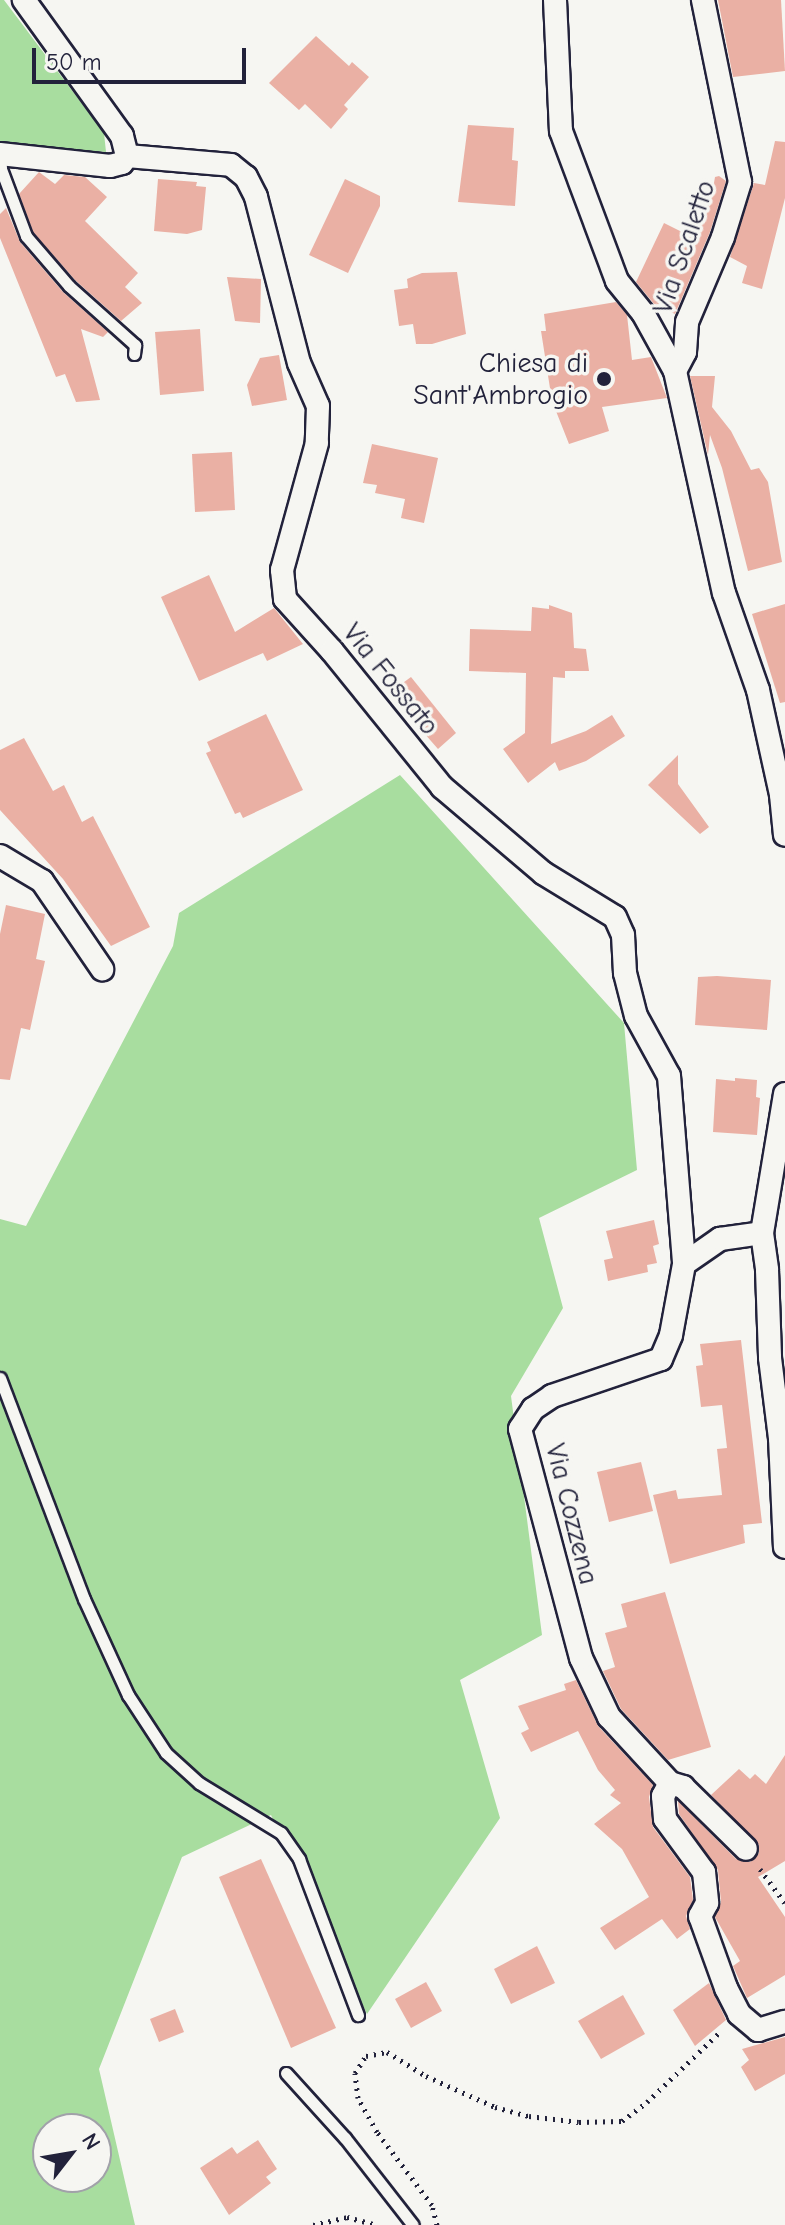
<!DOCTYPE html>
<style>
body{margin:0}
#map{position:relative;width:785px;height:2225px;overflow:hidden;background:#f6f6f2;font-family:"Comic Neue",sans-serif}
div>[style]{position:absolute}
[style*='--x']{left:calc(var(--x)*1px);top:calc(var(--y)*1px);width:calc(var(--w)*1px);rotate:calc(var(--a)*1deg)}
.green>*{inset:0;background:#a8dd9f}
.building>*{inset:0;background:#eab0a4}
.path>*{height:5px;margin-top:-2.5px;transform-origin:0;background:repeating-linear-gradient(90deg,#22223b 0 2px,transparent 0 8px)}
.roads{filter:drop-shadow(2px 0 #22223b) drop-shadow(-2px 0 #22223b) drop-shadow(0 2px #22223b) drop-shadow(0 -2px #22223b)}
.service>*{height:11px;margin:-5.5px;padding:0 5.5px;transform-origin:5.5px;border-radius:5.5px;background:#f6f6f2}
.minor>*{height:22px;margin:-11px;padding:0 11px;transform-origin:11px;border-radius:11px;background:#f6f6f2}
.dots>*{width:22px;height:22px;translate:-50% -50%;box-sizing:border-box;border:4px solid #f6f6f2;border-radius:50%}
span{translate:-50% -50%;white-space:nowrap;text-align:center;line-height:1.15;-webkit-text-stroke:7px #f6f6f2;paint-order:stroke}
.street-label{font-size:28px;color:#22223b}
.poi-label{font-size:28px;color:#22223b}
.right{translate:-100% -50%;text-align:right}
.north{position:absolute;left:32px;top:2113px;width:80px;height:80px;box-sizing:border-box;background:#f6f6f2;border:2px solid #a1a1a9;border-radius:50%;rotate:59deg;font-size:22px;font-weight:700;line-height:32px;text-align:center;color:#22223b}
.north::after{content:'';display:block;margin:auto;width:28px;height:36px;background:#22223b;clip-path:polygon(50% 0,100% 100%,50% 72%,0 100%)}
.scale{position:absolute;left:32px;top:48px;width:214px;height:36px;box-sizing:border-box;border:4px solid #22223b;border-top:0;padding-left:10px;font-size:24px;line-height:28px;white-space:nowrap;color:#22223b;-webkit-text-stroke:6px #f6f6f2;paint-order:stroke}
</style>
<div id="map">
<div class="green">
<i style="clip-path:polygon(0 0,4px 0,104px 133px,106px 152px,0 144px)"></i>
<i style="clip-path:polygon(evenodd,400px 775px,624px 1023px,637px 1170px,539px 1218px,563px 1308px,511px 1396px,542px 1635px,460px 1680px,500px 1818px,367px 2014px,271px 1815px,182px 1857px,99px 2069px,135px 2225px,0 2225px,0 1219px,26px 1226px,173px 946px,179px 913px,400px 775px,48px 2129px,96px 2129px,96px 2177px,48px 2177px,48px 2129px)"></i>
</div>
<div class="building">
<i style="clip-path:polygon(718px 0,781px 0,785px 71px,733px 77px)"></i>
<i style="clip-path:polygon(316px 36px,349px 66px,352px 62px,369px 77px,344px 105px,348px 109px,331px 129px,305px 104px,299px 110px,269px 83px)"></i>
<i style="clip-path:polygon(468px 125px,514px 128px,512px 160px,518px 161px,515px 206px,458px 202px)"></i>
<i style="clip-path:polygon(775px 141px,785px 142px,785px 198px,762px 289px,742px 283px,747px 266px,730px 257px,754px 183px,765px 185px)"></i>
<i style="clip-path:polygon(39px 172px,55px 184px,64px 175px,85px 177px,107px 197px,85px 221px,138px 273px,125px 287px,142px 303px,121px 321px,75px 280px,33px 232px,19px 194px)"></i>
<i style="clip-path:polygon(719px 176px,726px 181px,710px 232px,675px 314px,654px 304px,636px 282px,664px 223px,692px 237px,704px 203px,710px 206px,715px 177px)"></i>
<i style="clip-path:polygon(158px 179px,197px 182px,196px 186px,206px 187px,202px 230px,187px 234px,154px 231px)"></i>
<i style="clip-path:polygon(345px 179px,380px 196px,380px 206px,348px 273px,309px 255px)"></i>
<i style="clip-path:polygon(6px 208px,20px 242px,63px 292px,108px 332px,103px 337px,81px 329px,100px 400px,76px 402px,65px 374px,56px 377px,0 238px,0 214px)"></i>
<i style="clip-path:polygon(457px 272px,466px 334px,432px 344px,416px 344px,413px 324px,399px 326px,394px 290px,408px 288px,407px 279px,422px 273px)"></i>
<i style="clip-path:polygon(227px 277px,261px 279px,260px 323px,235px 321px)"></i>
<i style="clip-path:polygon(616px 302px,627px 315px,632px 360px,651px 357px,667px 398px,602px 407px,609px 431px,569px 444px,552px 401px,541px 331px,546px 331px,544px 314px)"></i>
<i style="clip-path:polygon(200px 329px,204px 391px,160px 395px,155px 332px)"></i>
<i style="clip-path:polygon(279px 355px,287px 400px,252px 406px,247px 385px,260px 358px)"></i>
<i style="clip-path:polygon(690px 376px,715px 376px,712px 407px,731px 431px,751px 470px,759px 468px,768px 482px,782px 562px,748px 571px,722px 468px,710px 435px,708px 455px)"></i>
<i style="clip-path:polygon(372px 444px,438px 458px,424px 523px,401px 518px,405px 499px,375px 493px,377px 485px,363px 483px)"></i>
<i style="clip-path:polygon(232px 452px,235px 510px,195px 512px,192px 454px)"></i>
<i style="clip-path:polygon(209px 575px,235px 632px,274px 608px,303px 644px,267px 661px,263px 653px,199px 681px,161px 597px)"></i>
<i style="clip-path:polygon(785px 604px,785px 702px,780px 703px,752px 614px)"></i>
<i style="clip-path:polygon(549px 605px,572px 613px,574px 648px,586px 649px,589px 671px,565px 671px,565px 678px,553px 677px,551px 744px,586px 731px,612px 715px,625px 736px,586px 761px,559px 771px,555px 762px,528px 783px,503px 749px,525px 733px,526px 673px,469px 671px,470px 629px,531px 631px,532px 607px,549px 609px)"></i>
<i style="clip-path:polygon(411px 677px,456px 733px,438px 749px,389px 693px)"></i>
<i style="clip-path:polygon(266px 714px,303px 790px,243px 818px,240px 812px,235px 814px,206px 753px,211px 751px,207px 742px)"></i>
<i style="clip-path:polygon(24px 738px,53px 791px,64px 785px,82px 822px,93px 816px,150px 927px,111px 946px,63px 879px,0 810px,0 750px)"></i>
<i style="clip-path:polygon(678px 755px,678px 784px,709px 827px,700px 834px,648px 785px)"></i>
<i style="clip-path:polygon(6px 905px,45px 914px,36px 959px,45px 961px,30px 1030px,21px 1028px,10px 1080px,0 1079px,0 934px)"></i>
<i style="clip-path:polygon(717px 976px,771px 980px,767px 1030px,695px 1025px,698px 977px)"></i>
<i style="clip-path:polygon(735px 1078px,757px 1080px,756px 1097px,760px 1098px,757px 1135px,713px 1132px,716px 1079px,735px 1081px)"></i>
<i style="clip-path:polygon(654px 1220px,659px 1244px,653px 1246px,657px 1263px,647px 1265px,648px 1272px,608px 1281px,604px 1260px,613px 1258px,606px 1231px)"></i>
<i style="clip-path:polygon(741px 1340px,762px 1523px,743px 1525px,745px 1543px,670px 1564px,653px 1495px,676px 1490px,678px 1499px,722px 1495px,717px 1449px,727px 1448px,722px 1405px,701px 1407px,696px 1366px,703px 1365px,700px 1344px)"></i>
<i style="clip-path:polygon(641px 1462px,653px 1511px,609px 1522px,597px 1472px)"></i>
<i style="clip-path:polygon(665px 1592px,711px 1747px,668px 1760px,621px 1709px,603px 1671px,615px 1667px,605px 1633px,627px 1627px,621px 1604px)"></i>
<i style="clip-path:polygon(576px 1680px,598px 1726px,653px 1785px,649px 1797px,653px 1827px,690px 1877px,693px 1900px,686px 1916px,690px 1929px,677px 1939px,662px 1919px,615px 1950px,600px 1928px,649px 1897px,622px 1849px,594px 1824px,621px 1803px,610px 1795px,615px 1790px,598px 1770px,578px 1731px,531px 1752px,521px 1733px,529px 1729px,518px 1706px,566px 1690px,564px 1684px)"></i>
<i style="clip-path:polygon(785px 1755px,785px 1861px,758px 1877px,785px 1917px,785px 1975px,747px 1998px,733px 1966px,740px 1961px,715px 1917px,721px 1902px,718px 1870px,679px 1814px,678px 1801px,736px 1859px,750px 1862px,759px 1853px,759px 1845px,711px 1795px,739px 1769px,750px 1779px,755px 1774px,766px 1784px)"></i>
<i style="clip-path:polygon(261px 1859px,336px 2028px,291px 2048px,219px 1877px)"></i>
<i style="clip-path:polygon(537px 1946px,555px 1983px,511px 2004px,494px 1969px)"></i>
<i style="clip-path:polygon(426px 1982px,442px 2011px,411px 2028px,395px 1999px)"></i>
<i style="clip-path:polygon(709px 1983px,726px 2020px,695px 2046px,673px 2010px)"></i>
<i style="clip-path:polygon(623px 1995px,645px 2034px,601px 2059px,578px 2021px)"></i>
<i style="clip-path:polygon(175px 2009px,184px 2032px,159px 2042px,150px 2019px)"></i>
<i style="clip-path:polygon(785px 2037px,785px 2074px,755px 2091px,741px 2067px,749px 2060px,742px 2049px)"></i>
<i style="clip-path:polygon(258px 2140px,277px 2169px,266px 2177px,271px 2183px,229px 2215px,200px 2168px,232px 2147px,237px 2154px)"></i>
</div>
<div class="path">
<i style="--x:760;--y:1869;--w:42;--a:53.7"></i>
<i style="--x:313;--y:2225;--w:35;--a:-13"></i>
<i style="--x:347;--y:2217;--w:30;--a:15"></i>
<i style="--x:437;--y:2225;--w:21;--a:-104"></i>
<i style="--x:432;--y:2205;--w:91;--a:-127"></i>
<i style="--x:377;--y:2132;--w:39;--a:-119"></i>
<i style="--x:358;--y:2098;--w:25;--a:-97"></i>
<i style="--x:355;--y:2073;--w:20;--a:-57"></i>
<i style="--x:366;--y:2056;--w:21;--a:-11"></i>
<i style="--x:387;--y:2052;--w:46;--a:31.6"></i>
<i style="--x:426;--y:2076;--w:76;--a:24.2"></i>
<i style="--x:495;--y:2107;--w:35;--a:15"></i>
<i style="--x:529;--y:2116;--w:50;--a:6.8"></i>
<i style="--x:579;--y:2122;--w:43;--a:-1.3"></i>
<i style="--x:622;--y:2121;--w:31;--a:-37"></i>
<i style="--x:647;--y:2102;--w:103;--a:-43.8"></i>
</div>
<div class="roads">
<div class="service">
<i style="--x:0;--y:154;--w:15;--a:86"></i>
<i style="--x:1;--y:169;--w:72;--a:69.5"></i>
<i style="--x:26;--y:236;--w:66;--a:49.3"></i>
<i style="--x:69;--y:286;--w:89;--a:41.8"></i>
<i style="--x:135;--y:345;--w:9;--a:96"></i>
<i style="--x:0;--y:1378;--w:236;--a:69.2"></i>
<i style="--x:84;--y:1599;--w:106;--a:65.4"></i>
<i style="--x:128;--y:1695;--w:69;--a:56.8"></i>
<i style="--x:166;--y:1753;--w:45;--a:42.3"></i>
<i style="--x:199;--y:1783;--w:96;--a:31.4"></i>
<i style="--x:281;--y:1833;--w:32;--a:55"></i>
<i style="--x:299;--y:1859;--w:167;--a:69.3"></i>
<i style="--x:286;--y:2073;--w:88;--a:47.8"></i>
<i style="--x:345;--y:2138;--w:110;--a:52"></i>
</div>
<div class="minor">
<i style="--x:555;--y:0;--w:131;--a:87.4"></i>
<i style="--x:561;--y:131;--w:160;--a:69.5"></i>
<i style="--x:617;--y:281;--w:41;--a:50.9"></i>
<i style="--x:643;--y:313;--w:66;--a:61.1"></i>
<i style="--x:675;--y:371;--w:227;--a:77.6"></i>
<i style="--x:724;--y:593;--w:103;--a:70.7"></i>
<i style="--x:758;--y:690;--w:107;--a:77.6"></i>
<i style="--x:781;--y:795;--w:40;--a:84.3"></i>
<i style="--x:0;--y:154;--w:111;--a:6.2"></i>
<i style="--x:110;--y:166;--w:12;--a:-14"></i>
<i style="--x:122;--y:163;--w:9;--a:-54"></i>
<i style="--x:127;--y:156;--w:21;--a:-104"></i>
<i style="--x:122;--y:136;--w:168;--a:-125.8"></i>
<i style="--x:127;--y:156;--w:104;--a:4.9"></i>
<i style="--x:231;--y:165;--w:19;--a:39"></i>
<i style="--x:246;--y:177;--w:22;--a:63"></i>
<i style="--x:256;--y:197;--w:171;--a:75.5"></i>
<i style="--x:299;--y:363;--w:47;--a:66.2"></i>
<i style="--x:318;--y:406;--w:37;--a:92"></i>
<i style="--x:317;--y:443;--w:132;--a:105.4"></i>
<i style="--x:282;--y:570;--w:29;--a:84"></i>
<i style="--x:285;--y:599;--w:70;--a:47.9"></i>
<i style="--x:332;--y:651;--w:175;--a:51"></i>
<i style="--x:442;--y:787;--w:133;--a:40.4"></i>
<i style="--x:543;--y:873;--w:84;--a:31.4"></i>
<i style="--x:615;--y:917;--w:20;--a:66"></i>
<i style="--x:623;--y:935;--w:38;--a:87"></i>
<i style="--x:625;--y:973;--w:44;--a:75.7"></i>
<i style="--x:636;--y:1016;--w:68;--a:61.2"></i>
<i style="--x:669;--y:1076;--w:189;--a:85.4"></i>
<i style="--x:675;--y:371;--w:21;--a:-62"></i>
<i style="--x:685;--y:352;--w:30;--a:-86"></i>
<i style="--x:687;--y:322;--w:92;--a:-67"></i>
<i style="--x:723;--y:237;--w:58;--a:-72.8"></i>
<i style="--x:740;--y:182;--w:186;--a:-101.5"></i>
<i style="--x:0;--y:856;--w:49;--a:30.8"></i>
<i style="--x:42;--y:881;--w:107;--a:55.7"></i>
<i style="--x:785;--y:1094;--w:141;--a:99.4"></i>
<i style="--x:762;--y:1233;--w:37;--a:82"></i>
<i style="--x:767;--y:1270;--w:88;--a:88"></i>
<i style="--x:770;--y:1358;--w:81;--a:82.9"></i>
<i style="--x:780;--y:1438;--w:109;--a:87.4"></i>
<i style="--x:670;--y:1783;--w:90;--a:-132.7"></i>
<i style="--x:609;--y:1717;--w:65;--a:-115.4"></i>
<i style="--x:581;--y:1658;--w:237;--a:-104.9"></i>
<i style="--x:520;--y:1429;--w:24;--a:-57"></i>
<i style="--x:533;--y:1409;--w:23;--a:-34"></i>
<i style="--x:552;--y:1396;--w:115;--a:-18.7"></i>
<i style="--x:661;--y:1359;--w:26;--a:-67"></i>
<i style="--x:671;--y:1335;--w:72;--a:-79.6"></i>
<i style="--x:684;--y:1264;--w:44;--a:-34.8"></i>
<i style="--x:720;--y:1239;--w:42;--a:-8.1"></i>
<i style="--x:670;--y:1783;--w:15;--a:118"></i>
<i style="--x:663;--y:1796;--w:23;--a:85"></i>
<i style="--x:665;--y:1819;--w:66;--a:53.7"></i>
<i style="--x:704;--y:1872;--w:31;--a:84"></i>
<i style="--x:707;--y:1903;--w:15;--a:118"></i>
<i style="--x:700;--y:1916;--w:77;--a:70.1"></i>
<i style="--x:726;--y:1988;--w:29;--a:63"></i>
<i style="--x:739;--y:2014;--w:25;--a:40"></i>
<i style="--x:758;--y:2030;--w:28;--a:-17"></i>
<i style="--x:670;--y:1783;--w:14;--a:17"></i>
<i style="--x:683;--y:1787;--w:88;--a:44.5"></i>
</div>
</div>
<div class="dots">
<i style="left:604px;top:379px;background:#22223b"></i>
</div>
<div class="street-label">
<span style="left:684px;top:247px;rotate:-71deg">Via Scaletto</span>
<span style="left:391px;top:679px;rotate:51deg">Via Fossato</span>
<span style="left:572px;top:1514px;rotate:76deg">Via Cozzena</span>
</div>
<div class="poi-label">
<span class="right" style="left:588px;top:379px">Chiesa di<br>Sant'Ambrogio</span>
</div>
<div class="north">N</div>
<div class="scale">50 m</div>
</div>
